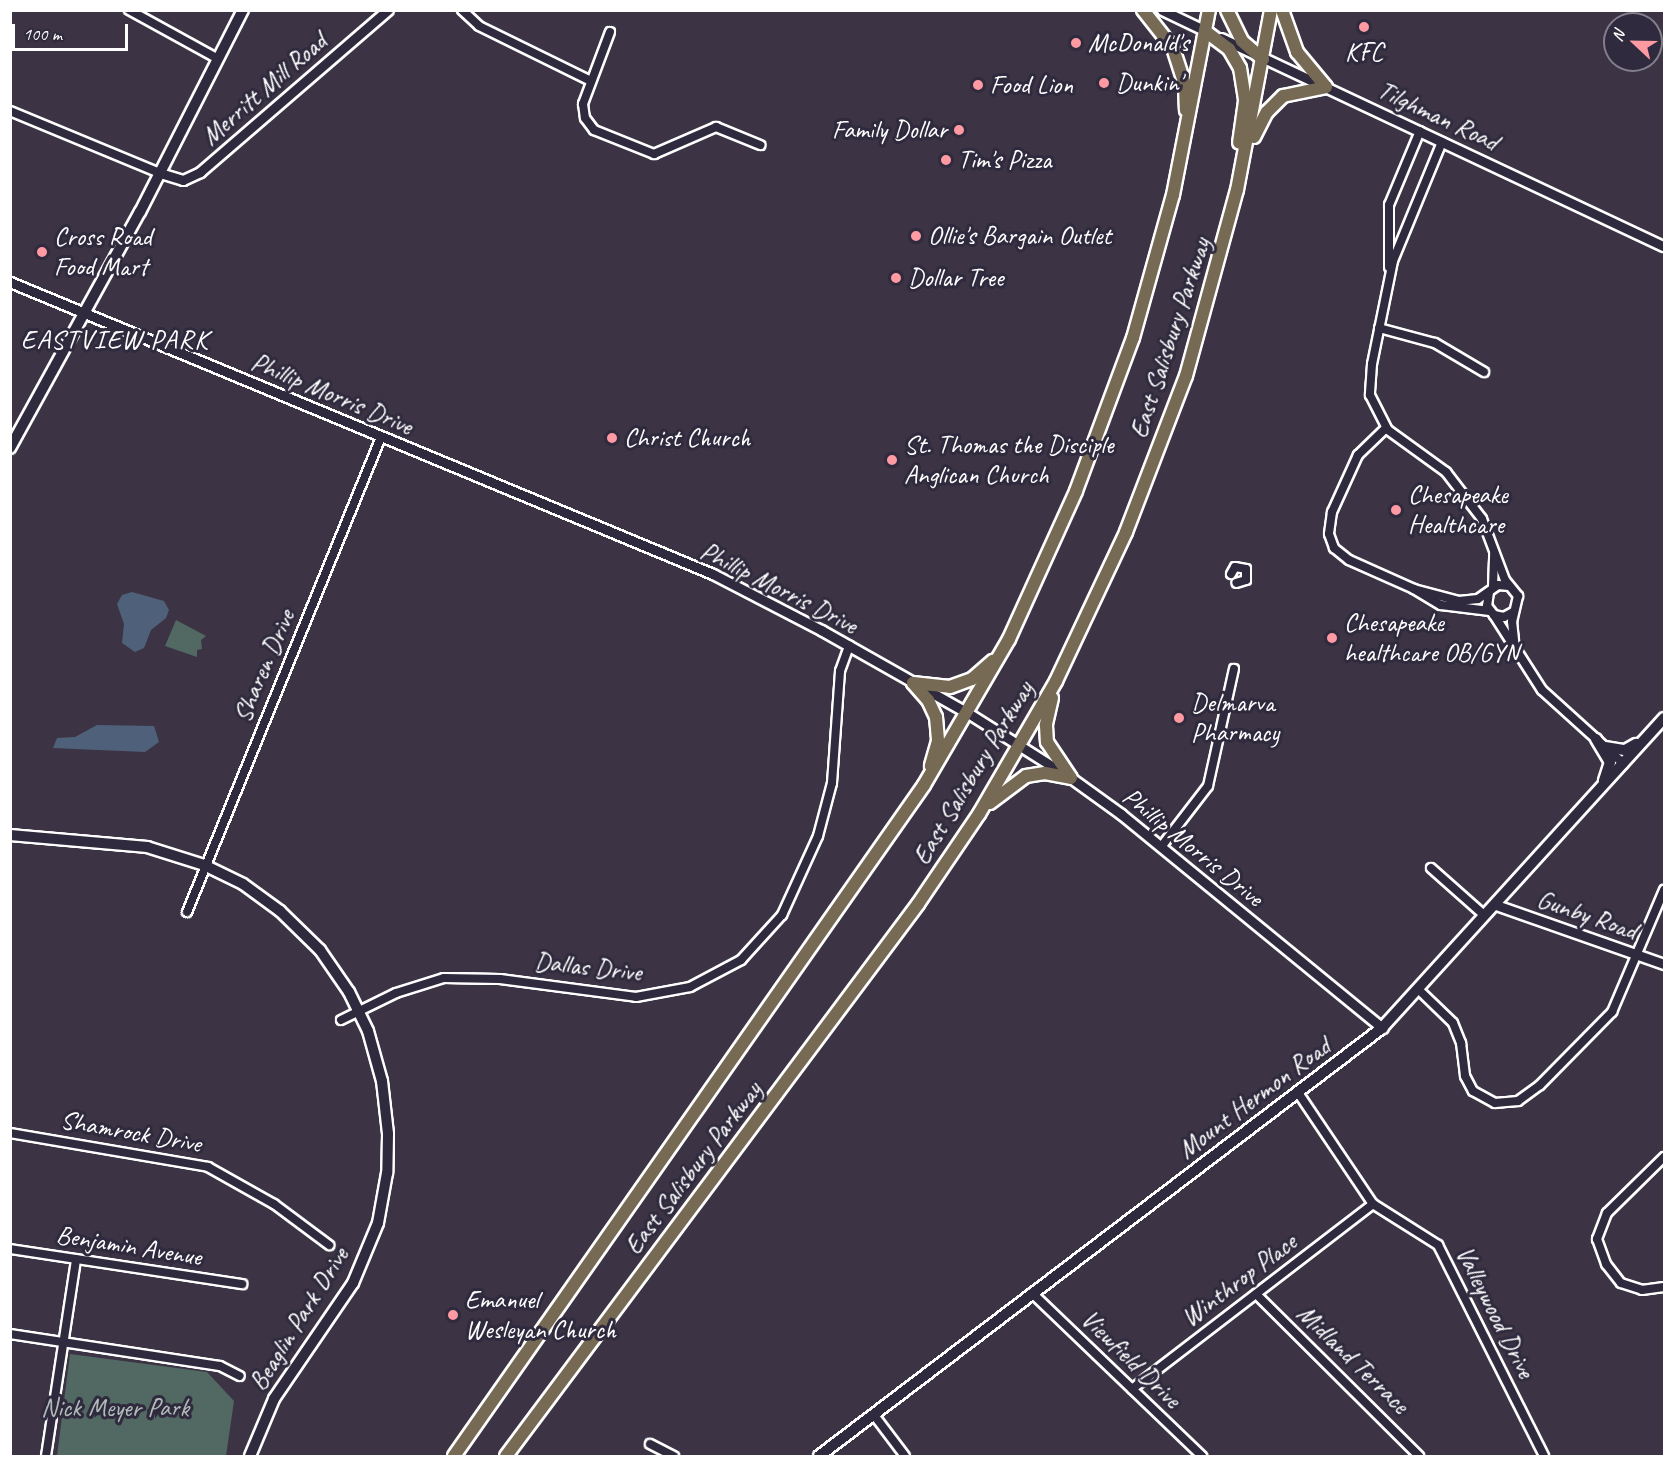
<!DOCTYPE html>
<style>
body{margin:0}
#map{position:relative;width:1675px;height:1467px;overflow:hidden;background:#3c3444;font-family:Caveat,sans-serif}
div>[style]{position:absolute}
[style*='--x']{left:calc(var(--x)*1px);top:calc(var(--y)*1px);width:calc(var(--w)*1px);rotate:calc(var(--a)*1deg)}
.green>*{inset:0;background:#526863}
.water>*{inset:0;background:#4f617a}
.roads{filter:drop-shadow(2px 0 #fff) drop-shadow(-2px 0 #fff) drop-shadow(0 2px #fff) drop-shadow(0 -2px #fff)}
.minor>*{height:8px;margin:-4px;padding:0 4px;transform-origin:4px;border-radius:4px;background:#2f2a3d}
.tertiary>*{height:9px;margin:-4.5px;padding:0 4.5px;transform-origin:4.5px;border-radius:4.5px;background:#2f2a3d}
.secondary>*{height:10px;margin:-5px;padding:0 5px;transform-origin:5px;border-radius:5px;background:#2f2a3d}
.primary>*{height:12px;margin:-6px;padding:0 6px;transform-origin:6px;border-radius:6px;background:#766a55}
.dots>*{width:16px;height:16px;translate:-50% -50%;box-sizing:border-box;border:3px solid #2f2a3d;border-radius:50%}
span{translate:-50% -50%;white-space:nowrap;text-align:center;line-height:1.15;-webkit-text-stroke:6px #2f2a3d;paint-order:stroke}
.poi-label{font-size:26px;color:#fff}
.left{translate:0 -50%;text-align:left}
.right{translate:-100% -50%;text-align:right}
.street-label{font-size:26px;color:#fff}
.park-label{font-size:26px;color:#b1bbb9}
.neighbourhood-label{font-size:27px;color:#fff;letter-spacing:1.5px}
.frame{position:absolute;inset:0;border:12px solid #fff;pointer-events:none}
.north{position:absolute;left:1603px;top:12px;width:60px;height:60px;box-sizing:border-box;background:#2f2a3d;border:2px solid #827f8b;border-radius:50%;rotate:292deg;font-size:16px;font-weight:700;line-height:24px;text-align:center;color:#fff}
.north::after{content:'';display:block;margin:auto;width:21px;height:27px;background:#ff9aa2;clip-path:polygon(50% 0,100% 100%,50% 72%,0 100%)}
.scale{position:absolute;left:12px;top:24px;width:116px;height:27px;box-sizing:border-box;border:3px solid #fff;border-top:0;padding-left:8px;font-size:18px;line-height:21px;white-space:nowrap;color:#fff;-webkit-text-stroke:4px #2f2a3d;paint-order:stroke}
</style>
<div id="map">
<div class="green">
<i style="clip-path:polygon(176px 620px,206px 636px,201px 640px,202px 649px,197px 650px,197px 657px,165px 646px)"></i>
<i style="clip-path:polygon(70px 1354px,207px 1372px,234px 1401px,226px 1456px,57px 1456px)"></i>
</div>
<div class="water">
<i style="clip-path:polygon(132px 592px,164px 601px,169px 610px,166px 618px,151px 630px,144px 648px,135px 652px,122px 643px,124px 624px,117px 604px,122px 595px)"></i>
<i style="clip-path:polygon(97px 725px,154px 726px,159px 742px,145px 752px,53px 748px,57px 738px,75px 737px)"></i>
</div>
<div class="roads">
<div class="minor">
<i style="--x:129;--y:10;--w:102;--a:28.8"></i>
<i style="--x:462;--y:10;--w:23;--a:43"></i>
<i style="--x:479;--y:26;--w:125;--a:26.2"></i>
<i style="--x:610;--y:32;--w:77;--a:110.6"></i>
<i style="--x:583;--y:104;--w:14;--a:82"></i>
<i style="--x:585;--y:118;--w:15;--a:53"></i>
<i style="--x:594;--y:130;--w:65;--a:21.8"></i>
<i style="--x:654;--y:154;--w:68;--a:-23.5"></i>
<i style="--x:716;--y:127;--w:48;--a:22.2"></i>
<i style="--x:10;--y:111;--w:162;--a:22.5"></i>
<i style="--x:1442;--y:142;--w:129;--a:112.4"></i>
<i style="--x:1393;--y:261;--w:105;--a:101.5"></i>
<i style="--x:1372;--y:364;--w:31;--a:94"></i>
<i style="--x:1370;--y:395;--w:39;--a:63"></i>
<i style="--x:1388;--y:430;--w:72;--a:35.9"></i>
<i style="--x:1446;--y:472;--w:59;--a:52.5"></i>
<i style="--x:1482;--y:519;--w:65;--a:69.3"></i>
<i style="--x:1505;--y:580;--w:21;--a:51"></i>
<i style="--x:1518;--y:596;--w:26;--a:103"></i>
<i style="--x:1512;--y:621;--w:29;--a:84"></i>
<i style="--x:1389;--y:267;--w:62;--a:-90"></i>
<i style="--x:1389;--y:205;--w:80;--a:-67.3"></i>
<i style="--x:1379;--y:328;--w:58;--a:15"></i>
<i style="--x:1435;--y:343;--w:57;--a:30.6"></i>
<i style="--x:1386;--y:428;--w:39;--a:136"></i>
<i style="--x:1358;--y:455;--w:63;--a:114.5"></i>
<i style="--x:1332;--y:512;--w:22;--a:98"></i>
<i style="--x:1329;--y:534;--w:15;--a:70"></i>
<i style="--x:1334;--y:548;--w:19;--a:39"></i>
<i style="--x:1349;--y:560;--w:71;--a:24"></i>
<i style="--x:1414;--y:589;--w:31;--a:31"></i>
<i style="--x:1441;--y:605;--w:49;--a:7"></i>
<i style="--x:1231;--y:574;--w:8;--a:-60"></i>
<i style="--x:1235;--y:567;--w:11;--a:10"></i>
<i style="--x:1246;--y:569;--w:11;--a:90"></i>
<i style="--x:1246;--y:580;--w:10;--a:163"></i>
<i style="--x:1493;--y:587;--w:34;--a:-88"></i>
<i style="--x:1414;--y:589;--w:47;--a:14.9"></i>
<i style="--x:1459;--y:601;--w:19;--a:-6"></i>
<i style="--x:1478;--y:599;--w:24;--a:-35"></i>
<i style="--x:1498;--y:585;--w:11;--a:5"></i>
<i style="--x:1489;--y:592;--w:14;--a:98"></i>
<i style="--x:1487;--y:606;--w:11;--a:52"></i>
<i style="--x:1494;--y:615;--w:10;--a:11"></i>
<i style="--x:1504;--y:617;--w:10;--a:-29"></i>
<i style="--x:1494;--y:615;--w:89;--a:57.4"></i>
<i style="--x:1542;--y:690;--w:110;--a:42.1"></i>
<i style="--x:1161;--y:847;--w:77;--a:-52.4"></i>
<i style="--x:1208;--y:786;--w:120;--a:-77.5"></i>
<i style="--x:1431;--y:868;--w:72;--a:41.6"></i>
<i style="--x:187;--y:912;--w:513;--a:-67.78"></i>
<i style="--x:1419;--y:990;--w:47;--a:44.1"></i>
<i style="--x:1453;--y:1023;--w:22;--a:68"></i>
<i style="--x:1461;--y:1043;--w:33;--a:83"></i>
<i style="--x:1465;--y:1076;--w:17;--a:62"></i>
<i style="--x:1473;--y:1091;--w:25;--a:29"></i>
<i style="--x:1495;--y:1103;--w:23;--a:-5"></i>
<i style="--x:1518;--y:1101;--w:27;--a:-36"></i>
<i style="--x:1540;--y:1085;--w:103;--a:-45.4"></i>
<i style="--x:1612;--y:1012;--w:133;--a:-66.9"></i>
<i style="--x:341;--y:1020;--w:61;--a:-26.1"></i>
<i style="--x:396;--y:993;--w:50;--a:-17.4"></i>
<i style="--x:444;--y:978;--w:56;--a:1"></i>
<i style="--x:500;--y:979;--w:137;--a:7.5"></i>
<i style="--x:636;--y:997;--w:55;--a:-10.5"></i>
<i style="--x:690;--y:987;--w:58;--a:-27.9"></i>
<i style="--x:741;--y:960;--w:61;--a:-47.7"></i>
<i style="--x:782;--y:915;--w:87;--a:-65.5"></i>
<i style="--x:818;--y:836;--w:55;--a:-75.2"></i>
<i style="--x:832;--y:783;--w:112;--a:-85.9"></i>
<i style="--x:840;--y:671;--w:27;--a:-70"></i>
<i style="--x:1299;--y:1094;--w:133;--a:56.1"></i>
<i style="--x:1373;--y:1204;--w:77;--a:32.2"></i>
<i style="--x:1438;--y:1245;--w:236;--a:63.3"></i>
<i style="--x:10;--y:1133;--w:201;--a:9.7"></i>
<i style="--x:208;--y:1167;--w:76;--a:29.3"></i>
<i style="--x:274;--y:1204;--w:69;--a:36.7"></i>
<i style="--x:1664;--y:1157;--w:80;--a:135.5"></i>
<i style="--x:1607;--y:1213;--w:28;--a:111"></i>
<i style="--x:1597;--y:1239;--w:27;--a:70"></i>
<i style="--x:1606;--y:1264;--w:24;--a:52"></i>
<i style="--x:1621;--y:1283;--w:22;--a:18"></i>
<i style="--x:1642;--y:1290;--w:22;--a:-8"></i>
<i style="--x:10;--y:1249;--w:235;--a:8.6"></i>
<i style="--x:1032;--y:1293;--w:236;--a:43.8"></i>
<i style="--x:1256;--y:1294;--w:230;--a:44.8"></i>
<i style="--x:10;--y:1334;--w:212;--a:8.7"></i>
<i style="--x:220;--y:1366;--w:22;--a:27"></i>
<i style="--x:1132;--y:1389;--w:304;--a:-37.5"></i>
<i style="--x:874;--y:1415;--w:51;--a:52.9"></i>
<i style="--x:650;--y:1444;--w:27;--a:27"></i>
<i style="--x:46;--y:1456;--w:199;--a:-81.3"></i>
</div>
<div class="tertiary">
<i style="--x:1162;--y:10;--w:51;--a:25.6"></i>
<i style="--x:1221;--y:38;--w:489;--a:25.2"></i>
<i style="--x:160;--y:173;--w:24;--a:17"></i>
<i style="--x:183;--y:180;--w:19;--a:-25"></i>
<i style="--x:200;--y:172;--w:248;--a:-40.8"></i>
<i style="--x:10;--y:282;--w:761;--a:22.56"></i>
<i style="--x:713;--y:574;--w:122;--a:27.4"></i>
<i style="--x:821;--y:630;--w:169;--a:29.5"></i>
<i style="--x:968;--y:713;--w:122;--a:32.3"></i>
<i style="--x:1071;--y:778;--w:62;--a:35.8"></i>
<i style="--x:1121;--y:814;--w:338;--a:39.3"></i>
<i style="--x:1496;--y:905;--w:178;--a:19.4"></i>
</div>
<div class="secondary">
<i style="--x:10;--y:448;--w:269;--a:-61.2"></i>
<i style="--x:140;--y:212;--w:227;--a:-63"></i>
<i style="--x:1596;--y:739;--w:27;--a:59"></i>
<i style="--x:1610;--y:762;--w:20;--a:108"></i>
<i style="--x:1605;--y:747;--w:20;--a:9"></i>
<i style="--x:1625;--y:750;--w:13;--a:-29"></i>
<i style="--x:10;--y:835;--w:138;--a:5"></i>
<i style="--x:147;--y:847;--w:60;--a:17.5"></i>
<i style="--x:204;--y:865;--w:43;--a:26"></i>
<i style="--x:243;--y:884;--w:46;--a:36.1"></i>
<i style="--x:280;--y:911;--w:56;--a:44.3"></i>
<i style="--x:320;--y:950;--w:51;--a:55.4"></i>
<i style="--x:349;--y:992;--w:43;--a:64"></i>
<i style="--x:368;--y:1031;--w:52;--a:74.4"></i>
<i style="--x:382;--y:1081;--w:53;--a:83.5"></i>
<i style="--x:388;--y:1134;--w:39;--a:91"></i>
<i style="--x:387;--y:1173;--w:51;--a:100.2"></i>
<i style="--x:378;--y:1223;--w:65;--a:112.6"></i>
<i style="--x:353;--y:1283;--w:140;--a:124.3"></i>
<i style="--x:274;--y:1399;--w:62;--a:112.8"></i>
<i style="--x:819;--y:1456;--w:707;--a:-37.24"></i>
<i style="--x:1382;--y:1028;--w:419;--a:-47.7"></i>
</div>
<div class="primary">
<i style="--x:1143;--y:10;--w:48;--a:51.7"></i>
<i style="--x:1173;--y:48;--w:39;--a:72"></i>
<i style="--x:1185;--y:85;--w:25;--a:88"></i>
<i style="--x:1227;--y:10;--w:34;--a:64"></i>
<i style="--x:1242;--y:41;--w:28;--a:41"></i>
<i style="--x:1282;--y:10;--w:45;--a:70.3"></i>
<i style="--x:1297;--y:52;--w:45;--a:50.4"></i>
<i style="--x:1205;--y:31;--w:30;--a:37"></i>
<i style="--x:1229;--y:49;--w:22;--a:60"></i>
<i style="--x:1240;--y:68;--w:33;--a:81"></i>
<i style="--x:1245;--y:101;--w:42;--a:98.1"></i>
<i style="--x:1254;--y:137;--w:28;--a:-63"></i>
<i style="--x:1267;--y:112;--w:23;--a:-45"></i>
<i style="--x:1283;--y:96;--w:44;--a:-11.8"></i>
<i style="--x:913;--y:683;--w:23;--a:49"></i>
<i style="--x:928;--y:700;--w:19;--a:65"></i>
<i style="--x:936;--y:717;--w:24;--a:85"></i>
<i style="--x:938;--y:741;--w:26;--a:106"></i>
<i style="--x:913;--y:683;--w:37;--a:6"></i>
<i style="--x:950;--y:687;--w:23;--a:-20"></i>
<i style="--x:972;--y:679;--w:28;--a:-41"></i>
<i style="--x:1052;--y:698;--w:28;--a:103"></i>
<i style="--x:1046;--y:725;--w:17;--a:87"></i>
<i style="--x:1047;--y:742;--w:43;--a:56.3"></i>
<i style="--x:990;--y:803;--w:45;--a:-36.9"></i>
<i style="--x:1026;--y:776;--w:19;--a:-9"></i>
<i style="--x:1045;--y:773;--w:26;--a:11"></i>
<i style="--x:454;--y:1456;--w:819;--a:-54.99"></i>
<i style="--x:924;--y:785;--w:169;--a:-59.8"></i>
<i style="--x:1009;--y:639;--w:162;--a:-65.6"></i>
<i style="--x:1076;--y:491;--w:163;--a:-69.6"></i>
<i style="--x:1133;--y:338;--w:148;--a:-74.4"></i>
<i style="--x:1173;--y:195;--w:188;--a:-79"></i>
<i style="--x:506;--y:1456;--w:689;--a:-53.26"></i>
<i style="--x:918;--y:904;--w:109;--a:-55.9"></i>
<i style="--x:979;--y:814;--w:154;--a:-59.9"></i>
<i style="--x:1056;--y:681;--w:165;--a:-64.8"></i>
<i style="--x:1126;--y:532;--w:167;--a:-69"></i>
<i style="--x:1186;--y:376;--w:193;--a:-74.7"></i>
<i style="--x:1237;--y:190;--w:183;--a:-79.3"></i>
</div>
</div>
<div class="dots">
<i style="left:1364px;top:27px;background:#ff9aa2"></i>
<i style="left:1076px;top:43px;background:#ff9aa2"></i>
<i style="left:1104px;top:83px;background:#ff9aa2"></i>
<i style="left:978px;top:85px;background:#ff9aa2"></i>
<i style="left:959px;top:130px;background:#ff9aa2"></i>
<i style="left:946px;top:160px;background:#ff9aa2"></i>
<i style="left:916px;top:236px;background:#ff9aa2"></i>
<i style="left:42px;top:252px;background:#ff9aa2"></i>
<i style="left:896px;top:278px;background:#ff9aa2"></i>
<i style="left:612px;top:438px;background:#ff9aa2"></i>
<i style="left:892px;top:460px;background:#ff9aa2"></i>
<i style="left:1396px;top:510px;background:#ff9aa2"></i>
<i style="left:1332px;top:638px;background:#ff9aa2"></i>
<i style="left:1179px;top:718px;background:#ff9aa2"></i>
<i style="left:453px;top:1315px;background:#ff9aa2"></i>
</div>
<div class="poi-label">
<span class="left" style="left:1088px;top:43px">McDonald's</span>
<span style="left:1364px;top:52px">KFC</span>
<span class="left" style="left:1116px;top:83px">Dunkin'</span>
<span class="left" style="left:990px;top:85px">Food Lion</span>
<span class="right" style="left:947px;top:130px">Family Dollar</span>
<span class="left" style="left:958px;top:160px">Tim's Pizza</span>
<span class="left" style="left:928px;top:236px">Ollie's Bargain Outlet</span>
<span class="left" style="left:54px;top:252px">Cross Road<br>Food Mart</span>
<span class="left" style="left:908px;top:278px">Dollar Tree</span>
<span class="left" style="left:624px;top:438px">Christ Church</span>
<span class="left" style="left:904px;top:460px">St. Thomas the Disciple<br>Anglican Church</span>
<span class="left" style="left:1408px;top:510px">Chesapeake<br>Healthcare</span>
<span class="left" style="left:1344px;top:638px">Chesapeake<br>healthcare OB/GYN</span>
<span class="left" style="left:1191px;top:718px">Delmarva<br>Pharmacy</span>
<span class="left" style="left:465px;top:1315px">Emanuel<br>Wesleyan Church</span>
</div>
<div class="street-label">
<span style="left:264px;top:89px;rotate:-41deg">Merritt Mill Road</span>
<span style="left:1438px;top:116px;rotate:25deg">Tilghman Road</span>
<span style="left:1170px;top:338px;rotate:-72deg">East Salisbury Parkway</span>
<span style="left:332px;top:394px;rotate:23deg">Phillip Morris Drive</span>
<span style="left:779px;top:588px;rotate:27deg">Phillip Morris Drive</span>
<span style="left:264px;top:666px;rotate:-67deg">Sharen Drive</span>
<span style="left:973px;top:773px;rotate:-59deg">East Salisbury Parkway</span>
<span style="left:1193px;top:847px;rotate:39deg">Phillip Morris Drive</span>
<span style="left:1587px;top:915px;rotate:19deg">Gunby Road</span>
<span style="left:588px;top:967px;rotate:6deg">Dallas Drive</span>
<span style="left:1254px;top:1098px;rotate:-37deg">Mount Hermon Road</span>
<span style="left:131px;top:1132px;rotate:10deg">Shamrock Drive</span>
<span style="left:693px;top:1168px;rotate:-53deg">East Salisbury Parkway</span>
<span style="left:129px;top:1246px;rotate:9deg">Benjamin Avenue</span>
<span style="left:1239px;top:1280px;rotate:-37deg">Winthrop Place</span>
<span style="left:1495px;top:1312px;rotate:63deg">Valleywood Drive</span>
<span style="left:299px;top:1319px;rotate:-58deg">Beaglin Park Drive</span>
<span style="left:1131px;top:1359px;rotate:44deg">Viewfield Drive</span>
<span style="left:1353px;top:1359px;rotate:44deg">Midland Terrace</span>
</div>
<div class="park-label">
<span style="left:115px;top:1408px">Nick Meyer Park</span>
</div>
<div class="neighbourhood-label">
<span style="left:115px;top:340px">EASTVIEW PARK</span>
</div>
<div class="frame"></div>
<div class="north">N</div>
<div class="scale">100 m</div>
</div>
